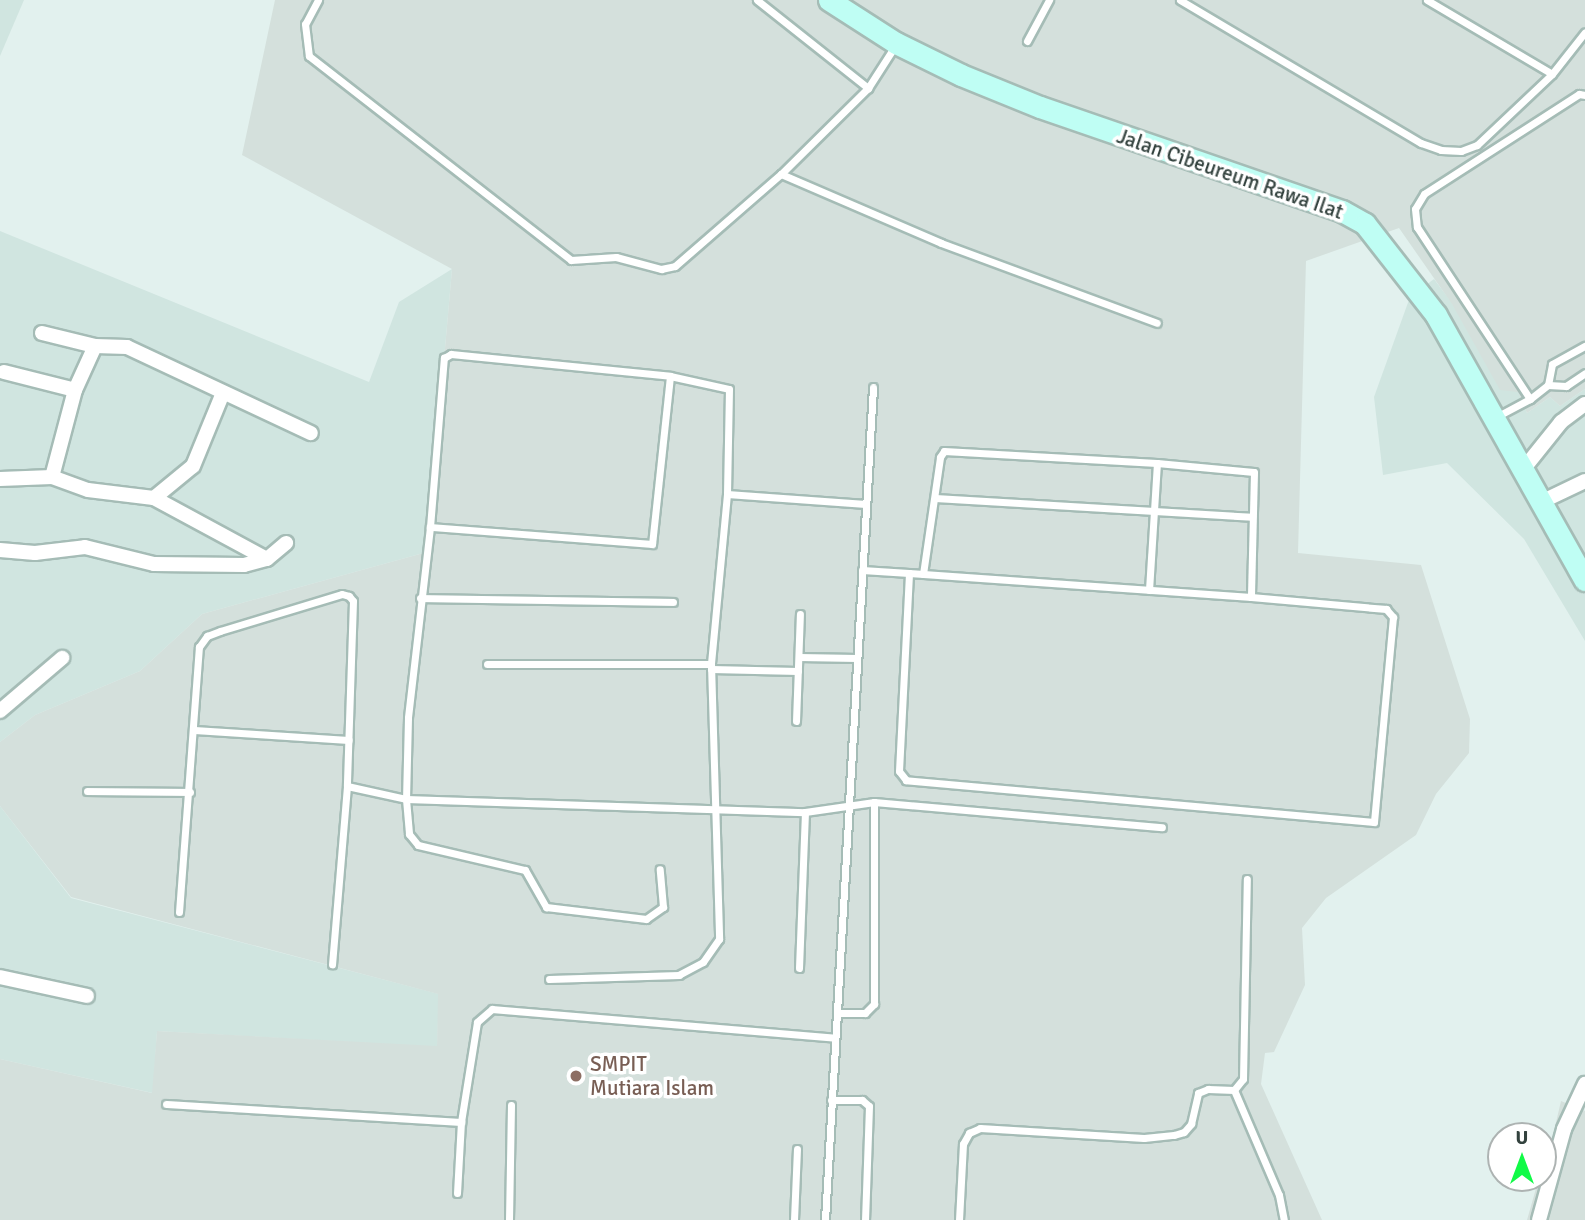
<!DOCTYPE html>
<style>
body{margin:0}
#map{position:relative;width:1585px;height:1220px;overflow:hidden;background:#e2f1ee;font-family:Signika,sans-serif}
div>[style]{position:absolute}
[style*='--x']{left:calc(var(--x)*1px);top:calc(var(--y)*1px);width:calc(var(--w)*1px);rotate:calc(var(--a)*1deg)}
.residential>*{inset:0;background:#d0e5e0}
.industrial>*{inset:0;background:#d4e0dc}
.roads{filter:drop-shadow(2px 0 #a5bcb6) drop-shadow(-2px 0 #a5bcb6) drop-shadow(0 2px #a5bcb6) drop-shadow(0 -2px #a5bcb6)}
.lane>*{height:7px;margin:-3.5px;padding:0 3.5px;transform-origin:3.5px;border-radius:3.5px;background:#fff}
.street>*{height:14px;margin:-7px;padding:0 7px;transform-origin:7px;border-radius:7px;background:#fff}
.secondary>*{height:21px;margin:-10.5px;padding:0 10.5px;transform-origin:10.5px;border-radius:10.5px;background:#bffef4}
.dots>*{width:19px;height:19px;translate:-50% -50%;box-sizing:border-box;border:4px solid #fff;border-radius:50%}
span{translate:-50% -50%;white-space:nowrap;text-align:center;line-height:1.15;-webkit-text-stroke:7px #fff;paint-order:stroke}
.street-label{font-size:21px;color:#33423e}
.education-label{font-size:21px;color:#785e54}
.left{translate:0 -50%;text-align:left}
.north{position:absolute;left:1487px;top:1122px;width:70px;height:70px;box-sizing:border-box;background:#fff;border:2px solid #adb3b2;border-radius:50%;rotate:0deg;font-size:19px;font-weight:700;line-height:28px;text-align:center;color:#33423e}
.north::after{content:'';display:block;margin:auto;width:24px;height:32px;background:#11fa47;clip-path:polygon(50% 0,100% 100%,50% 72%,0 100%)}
</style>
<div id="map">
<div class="residential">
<i style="clip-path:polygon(0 0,24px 0,0 56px)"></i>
<i style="clip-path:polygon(0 231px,369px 382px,399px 302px,452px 269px,427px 552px,202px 614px,140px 671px,35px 715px,0 742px)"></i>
<i style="clip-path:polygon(1434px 279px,1518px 391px,1527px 413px,1550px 397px,1560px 406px,1585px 389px,1585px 641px,1524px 539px,1447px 463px,1383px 475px,1374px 397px,1410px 297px)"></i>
<i style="clip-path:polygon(0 806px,71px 898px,439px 994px,437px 1047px,157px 1031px,153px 1093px,0 1059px)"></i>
</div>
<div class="industrial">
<i style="clip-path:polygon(275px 0,1585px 0,1585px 389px,1560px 406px,1550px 397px,1527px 413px,1518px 392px,1500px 390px,1452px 304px,1399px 228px,1306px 261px,1298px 553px,1421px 565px,1470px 719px,1469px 753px,1436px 794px,1416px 835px,1326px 898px,1302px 928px,1305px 985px,1274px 1052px,1265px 1053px,1261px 1084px,1322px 1220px,0 1220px,0 1059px,152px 1093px,157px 1031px,437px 1046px,438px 994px,71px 897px,0 806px,0 742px,35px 715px,140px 671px,202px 614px,427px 552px,452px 269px,242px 155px)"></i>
<i style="clip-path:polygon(1561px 1101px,1585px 1111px,1585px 1220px,1527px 1220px,1539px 1178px,1543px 1178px)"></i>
</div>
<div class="roads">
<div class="lane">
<i style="--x:318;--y:0;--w:27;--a:118"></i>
<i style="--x:305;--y:24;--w:32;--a:83"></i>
<i style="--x:309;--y:56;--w:332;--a:37.9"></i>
<i style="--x:571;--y:260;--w:45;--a:-3.8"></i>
<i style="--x:616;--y:257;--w:47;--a:14.9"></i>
<i style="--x:661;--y:269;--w:14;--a:-12"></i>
<i style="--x:675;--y:266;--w:140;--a:-41"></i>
<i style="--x:781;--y:174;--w:122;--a:-44.7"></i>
<i style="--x:868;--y:88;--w:50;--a:-57.3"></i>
<i style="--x:757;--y:0;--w:142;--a:38.4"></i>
<i style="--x:1180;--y:0;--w:280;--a:30.7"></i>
<i style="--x:1421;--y:143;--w:21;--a:19"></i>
<i style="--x:1441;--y:150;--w:20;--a:3"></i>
<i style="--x:1461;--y:151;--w:17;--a:-21"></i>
<i style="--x:1477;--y:145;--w:103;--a:-43.4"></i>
<i style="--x:1552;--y:74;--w:53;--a:-51.8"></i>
<i style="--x:1427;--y:0;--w:145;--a:30.6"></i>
<i style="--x:1027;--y:41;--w:47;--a:-61.8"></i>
<i style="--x:1585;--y:95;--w:6;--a:-171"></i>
<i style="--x:1579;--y:94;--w:184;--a:147.2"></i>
<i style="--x:1424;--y:194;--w:17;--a:121"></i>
<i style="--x:1415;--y:209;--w:18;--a:84"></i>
<i style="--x:1417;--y:227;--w:206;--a:56.7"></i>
<i style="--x:1530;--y:399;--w:23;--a:-38"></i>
<i style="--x:1548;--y:385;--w:18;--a:3"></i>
<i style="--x:1566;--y:386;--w:23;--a:-34"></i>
<i style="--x:781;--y:174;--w:174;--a:23.3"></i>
<i style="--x:941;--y:243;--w:230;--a:20.3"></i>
<i style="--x:670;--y:376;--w:169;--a:96.1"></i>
<i style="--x:652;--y:544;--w:223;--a:-175.6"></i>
<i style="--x:430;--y:527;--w:192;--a:96.6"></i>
<i style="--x:408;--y:718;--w:81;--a:91.4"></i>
<i style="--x:406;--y:799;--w:399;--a:1.9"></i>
<i style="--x:805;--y:812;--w:70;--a:-8.2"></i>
<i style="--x:874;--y:802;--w:289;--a:5"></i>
<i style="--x:1548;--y:385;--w:21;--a:-79"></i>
<i style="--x:1552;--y:364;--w:38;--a:-29"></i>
<i style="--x:1496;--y:417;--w:38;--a:-28"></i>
<i style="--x:727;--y:494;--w:139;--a:4.1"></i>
<i style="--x:935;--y:498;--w:317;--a:3.4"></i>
<i style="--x:430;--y:527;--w:170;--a:-85.3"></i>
<i style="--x:444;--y:358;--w:8;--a:-30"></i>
<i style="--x:451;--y:354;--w:220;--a:5.7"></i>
<i style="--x:670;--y:376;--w:60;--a:12.4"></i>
<i style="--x:729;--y:389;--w:105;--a:91.1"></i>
<i style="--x:727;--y:494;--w:171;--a:95.4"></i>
<i style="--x:711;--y:664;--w:275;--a:88.3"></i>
<i style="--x:719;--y:939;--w:28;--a:125"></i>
<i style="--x:703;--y:962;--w:27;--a:152"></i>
<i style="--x:679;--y:975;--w:130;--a:178.2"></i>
<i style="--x:862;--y:570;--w:47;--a:3.7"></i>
<i style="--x:909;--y:573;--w:343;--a:4"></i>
<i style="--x:1251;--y:597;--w:136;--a:5.1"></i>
<i style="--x:1386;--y:609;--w:11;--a:49"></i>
<i style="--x:1393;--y:617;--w:206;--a:95.3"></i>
<i style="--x:1374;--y:822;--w:470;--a:-174.9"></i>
<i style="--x:906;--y:780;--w:11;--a:-128"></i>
<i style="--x:899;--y:771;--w:198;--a:-87.1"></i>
<i style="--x:923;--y:574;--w:118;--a:-81.7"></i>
<i style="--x:940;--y:457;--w:7;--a:-56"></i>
<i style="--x:944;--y:451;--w:213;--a:3.2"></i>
<i style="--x:1157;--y:463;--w:97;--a:5.3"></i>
<i style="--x:1254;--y:472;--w:125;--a:91.4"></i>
<i style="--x:1149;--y:590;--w:127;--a:-86.4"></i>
<i style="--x:420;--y:598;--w:253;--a:0.9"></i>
<i style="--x:799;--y:657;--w:58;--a:1"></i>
<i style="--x:487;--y:664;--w:224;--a:0"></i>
<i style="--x:711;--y:669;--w:87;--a:1.3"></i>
<i style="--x:796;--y:721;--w:107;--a:-87.9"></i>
<i style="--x:194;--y:730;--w:155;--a:3.7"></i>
<i style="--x:347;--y:786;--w:60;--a:12.4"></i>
<i style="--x:406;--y:799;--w:35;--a:85"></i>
<i style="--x:409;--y:834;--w:14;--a:51"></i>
<i style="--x:418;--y:845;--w:110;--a:13.2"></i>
<i style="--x:525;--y:870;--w:43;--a:60.4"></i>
<i style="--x:546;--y:907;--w:101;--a:6.8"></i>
<i style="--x:646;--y:919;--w:21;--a:-35"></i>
<i style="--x:663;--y:907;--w:38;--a:-95"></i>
<i style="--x:87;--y:791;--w:103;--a:0.6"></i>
<i style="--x:179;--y:912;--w:266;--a:-85.7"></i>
<i style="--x:199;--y:647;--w:14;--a:-54"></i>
<i style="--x:207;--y:636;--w:14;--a:-21"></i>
<i style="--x:220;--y:631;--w:127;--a:-16.9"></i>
<i style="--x:342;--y:594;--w:7;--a:16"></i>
<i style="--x:349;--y:596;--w:6;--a:51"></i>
<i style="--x:353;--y:601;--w:185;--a:91.9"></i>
<i style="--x:347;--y:786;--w:179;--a:94.8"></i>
<i style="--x:799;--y:968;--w:156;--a:-87.8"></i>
<i style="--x:837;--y:1013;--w:28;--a:0"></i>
<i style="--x:865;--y:1013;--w:13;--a:-45"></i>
<i style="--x:874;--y:1004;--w:202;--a:-90"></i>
<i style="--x:1234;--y:1090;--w:14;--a:-51"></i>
<i style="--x:1243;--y:1079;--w:200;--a:-88.9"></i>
<i style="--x:831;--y:1100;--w:31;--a:0"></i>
<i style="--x:862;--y:1100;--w:9;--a:41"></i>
<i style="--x:869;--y:1106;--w:114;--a:92"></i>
<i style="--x:166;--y:1104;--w:296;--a:3.5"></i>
<i style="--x:461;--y:1122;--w:101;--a:-80.9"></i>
<i style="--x:477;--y:1022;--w:20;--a:-41"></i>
<i style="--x:492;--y:1009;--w:344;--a:4.8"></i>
<i style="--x:457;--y:1193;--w:71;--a:-86.8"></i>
<i style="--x:509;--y:1220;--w:115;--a:-89"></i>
<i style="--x:794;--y:1220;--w:71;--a:-87.6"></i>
<i style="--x:825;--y:1220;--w:834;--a:-86.7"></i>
<i style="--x:959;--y:1220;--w:76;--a:-87"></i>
<i style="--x:963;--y:1144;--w:13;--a:-61"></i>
<i style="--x:969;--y:1133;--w:12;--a:-24"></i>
<i style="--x:980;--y:1128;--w:164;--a:3.5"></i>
<i style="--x:1144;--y:1138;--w:30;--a:-6"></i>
<i style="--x:1174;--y:1135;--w:10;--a:-17"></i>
<i style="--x:1184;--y:1132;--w:11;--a:-49"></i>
<i style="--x:1191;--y:1124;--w:32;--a:-77"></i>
<i style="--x:1198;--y:1093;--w:11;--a:-22"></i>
<i style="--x:1208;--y:1089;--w:26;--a:2"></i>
<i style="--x:1234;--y:1090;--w:114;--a:66.8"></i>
<i style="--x:1279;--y:1195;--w:25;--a:79"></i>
</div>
<div class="street">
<i style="--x:42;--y:333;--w:55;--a:13.8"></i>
<i style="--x:95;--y:346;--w:32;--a:2"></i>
<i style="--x:127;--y:347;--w:203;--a:25.1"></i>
<i style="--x:4;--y:372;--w:73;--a:14.2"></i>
<i style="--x:1521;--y:472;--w:64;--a:-51.3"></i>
<i style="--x:1561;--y:422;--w:30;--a:-37"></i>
<i style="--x:52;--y:477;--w:38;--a:20"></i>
<i style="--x:88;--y:490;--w:66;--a:6.9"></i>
<i style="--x:154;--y:498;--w:128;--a:28.4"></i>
<i style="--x:0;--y:479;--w:52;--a:-2.2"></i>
<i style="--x:52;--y:477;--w:90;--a:-75.2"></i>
<i style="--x:75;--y:390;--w:48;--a:-65.6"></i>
<i style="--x:154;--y:498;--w:50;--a:-39.4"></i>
<i style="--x:193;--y:466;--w:79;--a:-67.7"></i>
<i style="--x:1541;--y:502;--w:49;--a:-25.5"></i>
<i style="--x:0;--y:550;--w:35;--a:5"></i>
<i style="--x:35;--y:553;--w:50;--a:-6.8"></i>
<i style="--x:85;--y:547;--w:71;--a:13.8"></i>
<i style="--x:154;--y:564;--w:90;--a:0.6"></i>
<i style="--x:244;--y:565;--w:24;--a:-15"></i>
<i style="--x:267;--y:559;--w:25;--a:-40"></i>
<i style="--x:0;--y:711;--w:82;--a:-40.5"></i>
<i style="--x:0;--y:977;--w:89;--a:12.3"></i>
<i style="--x:1539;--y:1220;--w:94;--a:-74.6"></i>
<i style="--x:1564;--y:1129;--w:50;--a:-65"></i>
</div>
<div class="secondary">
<i style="--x:829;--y:0;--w:80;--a:32.7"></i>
<i style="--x:896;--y:43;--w:72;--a:26.2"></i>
<i style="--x:961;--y:75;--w:85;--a:22.1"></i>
<i style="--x:1040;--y:107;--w:319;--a:19"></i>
<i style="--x:1342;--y:211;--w:26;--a:29"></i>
<i style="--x:1365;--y:224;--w:115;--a:52"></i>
<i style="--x:1436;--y:315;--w:304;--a:60.7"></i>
</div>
</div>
<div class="dots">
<i style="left:576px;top:1076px;background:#8d6e63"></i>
</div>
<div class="street-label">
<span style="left:1230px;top:174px;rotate:19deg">Jalan Cibeureum Rawa Ilat</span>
</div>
<div class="education-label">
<span class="left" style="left:590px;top:1076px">SMPIT<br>Mutiara Islam</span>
</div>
<div class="north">U</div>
</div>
